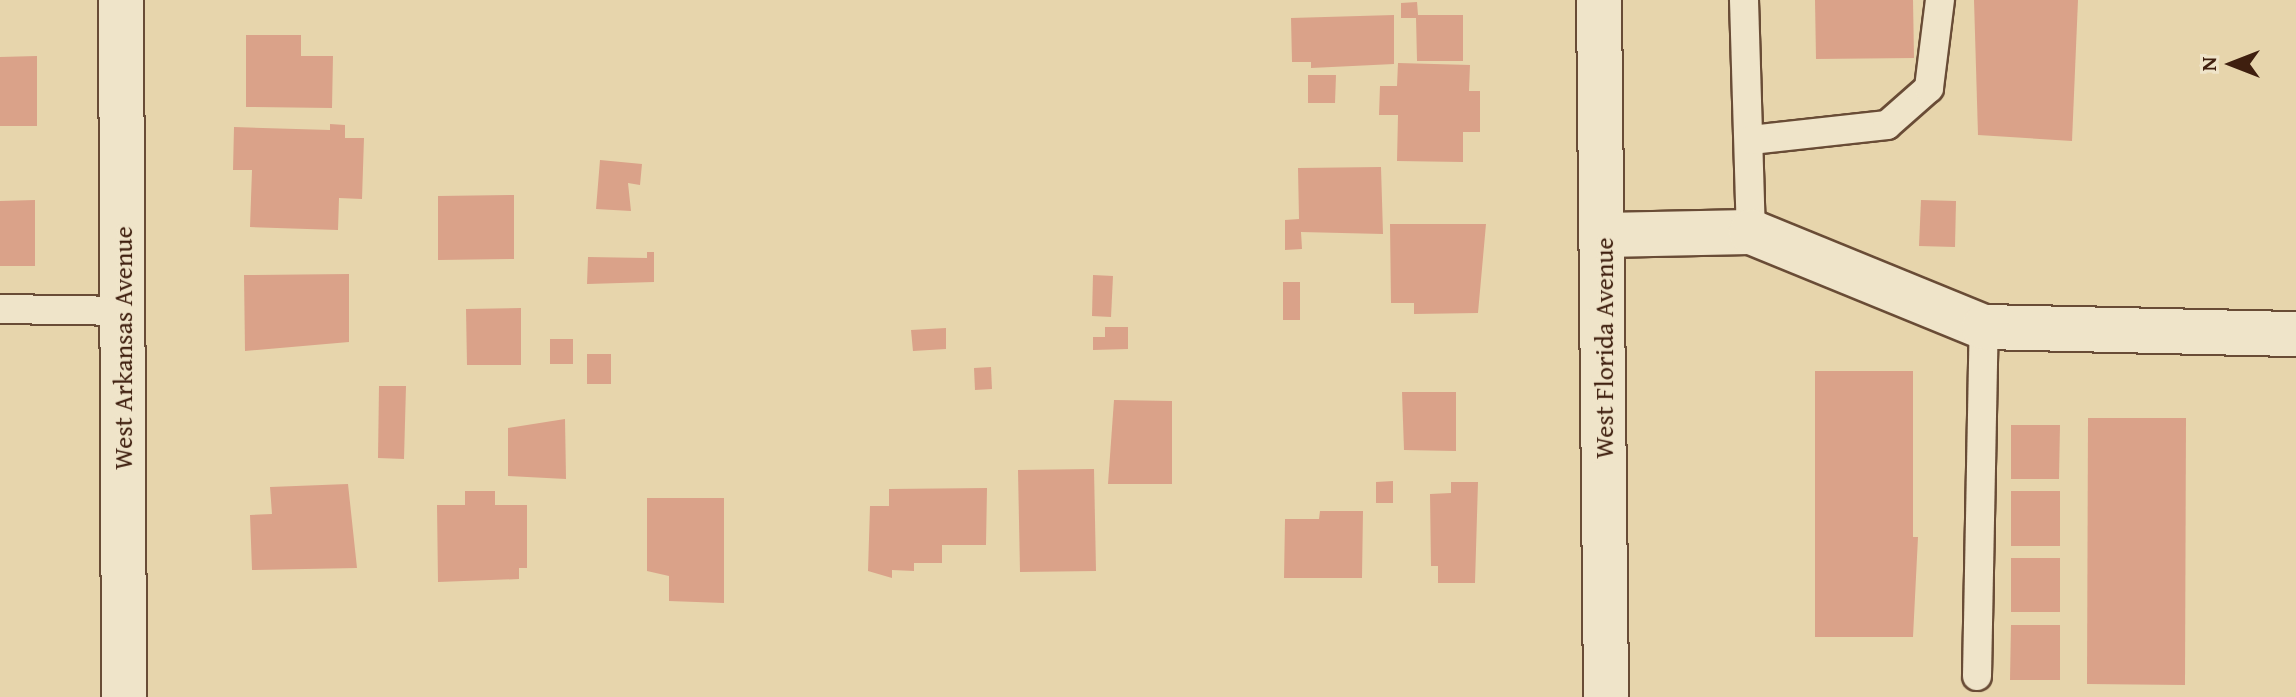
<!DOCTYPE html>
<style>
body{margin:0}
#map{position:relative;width:2296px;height:697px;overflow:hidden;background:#e7d5ac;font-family:"Gentium Book Plus",serif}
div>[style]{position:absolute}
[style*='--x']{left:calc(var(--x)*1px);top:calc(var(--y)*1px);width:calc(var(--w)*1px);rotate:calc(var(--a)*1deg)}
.building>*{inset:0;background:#daa289}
.roads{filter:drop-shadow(2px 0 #694c36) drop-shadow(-2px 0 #694c36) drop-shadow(0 2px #694c36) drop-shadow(0 -2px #694c36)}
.service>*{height:28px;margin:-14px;padding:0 14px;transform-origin:14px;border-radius:14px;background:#efe4c9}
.minor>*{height:44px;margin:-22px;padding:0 22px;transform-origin:22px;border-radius:22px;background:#efe4c9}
.tertiary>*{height:44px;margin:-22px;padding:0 22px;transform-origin:22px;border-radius:22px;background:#efe4c9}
span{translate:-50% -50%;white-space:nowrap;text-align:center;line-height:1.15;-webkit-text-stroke:8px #efe4c9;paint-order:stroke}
.street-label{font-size:26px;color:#3f1f0f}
.north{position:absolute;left:2192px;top:24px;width:80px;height:80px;-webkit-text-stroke:6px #efe4c9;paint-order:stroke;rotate:270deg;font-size:22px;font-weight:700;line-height:32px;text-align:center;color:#3f1f0f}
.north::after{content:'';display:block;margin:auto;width:28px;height:36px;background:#3f1f0f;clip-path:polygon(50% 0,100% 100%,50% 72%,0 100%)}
</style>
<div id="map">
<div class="building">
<i style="clip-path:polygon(1815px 0,1913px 0,1914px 58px,1816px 59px)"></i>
<i style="clip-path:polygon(1974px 0,2078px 0,2072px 141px,1978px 135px)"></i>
<i style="clip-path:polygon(1417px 2px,1418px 15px,1463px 15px,1463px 61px,1417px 61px,1416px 18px,1401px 18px,1401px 3px)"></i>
<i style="clip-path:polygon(1394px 15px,1394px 64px,1311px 68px,1311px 62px,1292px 62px,1291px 18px)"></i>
<i style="clip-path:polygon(246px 35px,301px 35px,301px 56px,333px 56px,332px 108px,246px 107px)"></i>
<i style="clip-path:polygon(37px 56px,37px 126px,0 126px,0 57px)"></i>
<i style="clip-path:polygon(1398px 63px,1470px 65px,1469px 91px,1480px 91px,1480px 132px,1463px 132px,1463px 162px,1397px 161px,1398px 115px,1379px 115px,1380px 86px,1397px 86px)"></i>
<i style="clip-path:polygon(1308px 75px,1336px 75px,1335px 103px,1308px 103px)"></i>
<i style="clip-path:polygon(330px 124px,345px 125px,345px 138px,364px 138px,362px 199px,339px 198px,338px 230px,250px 227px,252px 170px,233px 170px,234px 127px,330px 130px)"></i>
<i style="clip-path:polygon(600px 160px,642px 164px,640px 185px,628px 183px,631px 211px,596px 209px)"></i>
<i style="clip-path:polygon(1381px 167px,1383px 234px,1301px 232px,1302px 249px,1285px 250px,1285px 220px,1299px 219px,1298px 168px)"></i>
<i style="clip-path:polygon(514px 195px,514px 259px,438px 260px,438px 196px)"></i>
<i style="clip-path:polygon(35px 200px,35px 266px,0 266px,0 201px)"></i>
<i style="clip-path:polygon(1921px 200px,1956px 201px,1955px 247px,1919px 246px)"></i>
<i style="clip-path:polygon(1390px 224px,1486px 224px,1478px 313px,1414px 314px,1414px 303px,1391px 303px)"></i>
<i style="clip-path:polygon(647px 252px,654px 252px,654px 282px,587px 284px,588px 257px,647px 258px)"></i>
<i style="clip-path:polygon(349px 274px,349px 342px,245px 351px,244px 275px)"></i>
<i style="clip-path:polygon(1093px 275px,1113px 276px,1111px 317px,1092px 316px)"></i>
<i style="clip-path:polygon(1283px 282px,1300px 282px,1300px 320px,1283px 320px)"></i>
<i style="clip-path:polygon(521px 308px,521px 365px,467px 365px,466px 309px)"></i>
<i style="clip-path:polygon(1105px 327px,1128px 327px,1128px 349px,1093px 350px,1093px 337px,1105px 337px)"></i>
<i style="clip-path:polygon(946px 328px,946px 349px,913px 351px,911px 330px)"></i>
<i style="clip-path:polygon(550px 339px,573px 339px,573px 364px,550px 364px)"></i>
<i style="clip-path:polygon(587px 354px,611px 354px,611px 384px,587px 384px)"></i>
<i style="clip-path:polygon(991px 367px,992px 389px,975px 390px,974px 368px)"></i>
<i style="clip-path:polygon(1815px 371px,1913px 371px,1913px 537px,1918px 537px,1913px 637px,1815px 637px)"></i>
<i style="clip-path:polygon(379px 386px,406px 386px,404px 459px,378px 458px)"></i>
<i style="clip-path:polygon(1402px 392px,1456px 392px,1456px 451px,1404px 450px)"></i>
<i style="clip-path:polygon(1114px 400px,1172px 401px,1172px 484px,1108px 484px)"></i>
<i style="clip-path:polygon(2088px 418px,2186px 418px,2185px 685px,2087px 684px)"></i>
<i style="clip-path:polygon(565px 419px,566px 479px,508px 476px,508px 428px)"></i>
<i style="clip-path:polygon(2011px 425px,2060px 425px,2059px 479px,2011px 479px)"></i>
<i style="clip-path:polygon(1094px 469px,1096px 571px,1020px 572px,1018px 470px)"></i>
<i style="clip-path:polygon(1393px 481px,1393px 503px,1376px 503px,1376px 482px)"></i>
<i style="clip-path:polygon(1451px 482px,1478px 482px,1475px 583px,1438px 583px,1438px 566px,1431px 566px,1430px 494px,1451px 493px)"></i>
<i style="clip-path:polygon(348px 484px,357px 568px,252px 570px,250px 515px,272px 514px,270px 487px)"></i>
<i style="clip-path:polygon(987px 488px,986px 545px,942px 545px,942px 563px,914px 563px,914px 571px,892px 570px,892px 578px,868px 571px,870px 506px,889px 506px,889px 489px)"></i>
<i style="clip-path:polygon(465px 491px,495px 491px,495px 505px,527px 505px,527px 568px,519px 568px,519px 579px,438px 582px,437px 505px,465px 505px)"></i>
<i style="clip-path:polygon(2011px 491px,2060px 491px,2060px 546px,2011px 546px)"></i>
<i style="clip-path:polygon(647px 498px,724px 498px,724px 603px,669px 601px,669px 576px,647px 571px)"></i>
<i style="clip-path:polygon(1320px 511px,1363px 511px,1362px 578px,1284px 578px,1285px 519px,1319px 519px)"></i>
<i style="clip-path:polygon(2011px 558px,2060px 558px,2060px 612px,2011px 612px)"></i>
<i style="clip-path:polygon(2011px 625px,2060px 625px,2060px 680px,2010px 680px)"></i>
</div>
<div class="roads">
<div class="service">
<i style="--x:1744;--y:0;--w:232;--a:88.3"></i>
<i style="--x:1751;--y:140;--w:137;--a:-6.3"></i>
<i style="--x:1887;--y:125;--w:56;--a:-41.4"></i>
<i style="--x:1929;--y:88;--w:89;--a:-82.9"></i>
<i style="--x:0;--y:309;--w:122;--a:0.9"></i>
<i style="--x:1977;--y:676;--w:349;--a:-88.9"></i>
</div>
<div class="minor">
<i style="--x:121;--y:0;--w:697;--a:89.75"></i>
<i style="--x:1603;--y:235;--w:148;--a:-1.2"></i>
<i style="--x:1751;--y:232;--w:252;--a:22.2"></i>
<i style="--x:1984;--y:327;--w:312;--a:1.3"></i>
</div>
<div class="tertiary">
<i style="--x:1599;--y:0;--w:697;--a:89.42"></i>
</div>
</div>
<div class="street-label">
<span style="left:123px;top:348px;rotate:-90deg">West Arkansas Avenue</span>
<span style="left:1604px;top:348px;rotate:-90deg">West Florida Avenue</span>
</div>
<div class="north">N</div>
</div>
